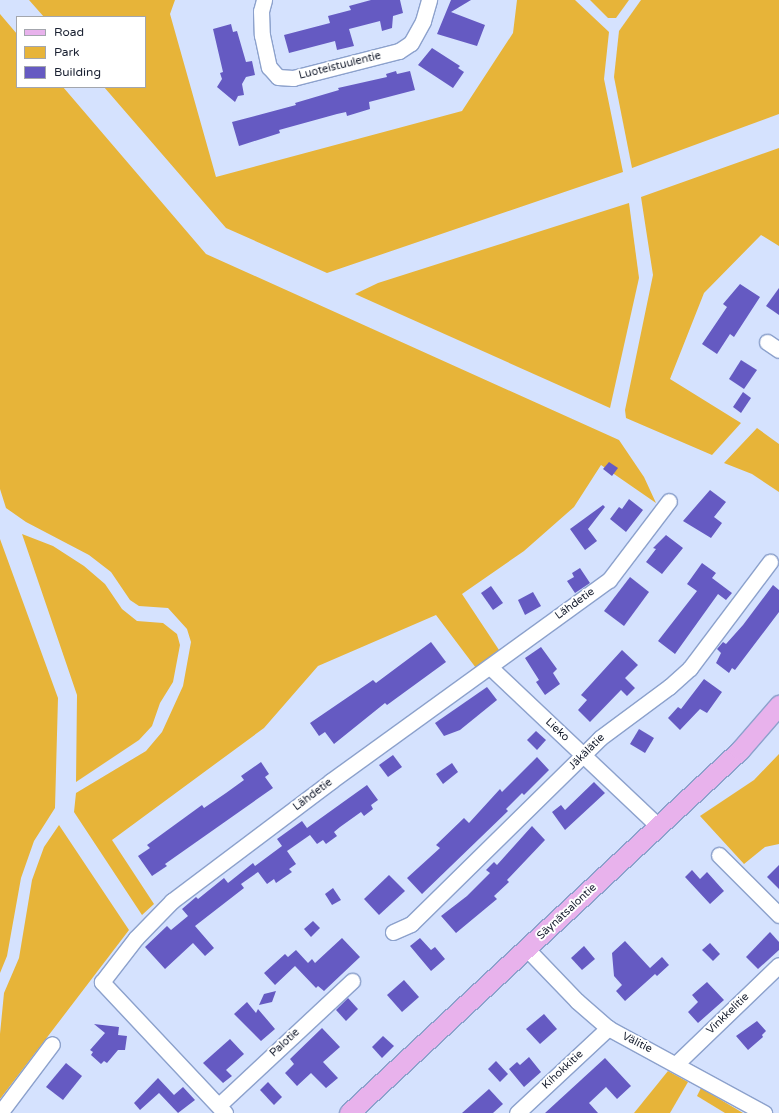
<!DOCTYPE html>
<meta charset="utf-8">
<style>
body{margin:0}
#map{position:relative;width:779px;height:1113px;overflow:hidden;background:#d5e2fe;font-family:"Varela Round",sans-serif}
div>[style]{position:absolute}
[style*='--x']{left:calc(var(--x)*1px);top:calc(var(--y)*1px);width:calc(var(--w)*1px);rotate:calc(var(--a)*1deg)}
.green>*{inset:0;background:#e7b439}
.building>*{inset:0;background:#655ac2}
.roads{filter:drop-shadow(1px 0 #8ca1cc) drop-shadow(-1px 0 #8ca1cc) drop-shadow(0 1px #8ca1cc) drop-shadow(0 -1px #8ca1cc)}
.minor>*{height:15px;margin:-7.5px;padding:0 7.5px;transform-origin:7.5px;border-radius:7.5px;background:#fff}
.major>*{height:19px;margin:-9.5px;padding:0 9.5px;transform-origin:9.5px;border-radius:9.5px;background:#e8b2ec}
span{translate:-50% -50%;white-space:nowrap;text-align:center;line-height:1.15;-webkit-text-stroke:4px #fff;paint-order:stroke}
.street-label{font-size:11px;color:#192031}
.legend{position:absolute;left:16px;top:16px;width:130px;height:72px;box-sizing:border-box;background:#fff;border:1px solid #a3a6ad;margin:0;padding:5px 7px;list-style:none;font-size:12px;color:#192031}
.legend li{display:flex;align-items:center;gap:8px;height:20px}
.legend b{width:20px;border:1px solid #a3a6ad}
</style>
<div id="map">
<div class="green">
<i style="clip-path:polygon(29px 0,175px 0,170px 14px,216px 177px,462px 111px,513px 33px,517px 0,575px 0,609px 32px,604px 79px,623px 172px,327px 273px,226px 228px,104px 87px,145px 87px,145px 17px,44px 17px)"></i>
<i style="clip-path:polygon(590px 0,629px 0,616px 18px,608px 18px)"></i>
<i style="clip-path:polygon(641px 0,779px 0,779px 114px,632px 168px,614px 77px,619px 31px)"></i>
<i style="clip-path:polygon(0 14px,17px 34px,17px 87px,63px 87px,206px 254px,619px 440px,644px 477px,656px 503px,601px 465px,574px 507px,524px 551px,462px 594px,499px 650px,476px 668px,436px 615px,318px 666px,264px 728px,112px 840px,154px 904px,142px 915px,74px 812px,76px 793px,146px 751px,162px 732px,183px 686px,191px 642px,187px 629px,168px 608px,139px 606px,130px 600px,111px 572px,89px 555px,26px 522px,6px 508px,0 489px)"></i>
<i style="clip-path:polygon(779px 148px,779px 246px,761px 235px,704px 293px,670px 379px,741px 423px,712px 455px,626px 418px,625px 410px,653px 275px,641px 197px)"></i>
<i style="clip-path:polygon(629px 203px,639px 278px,610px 408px,355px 294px,378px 283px)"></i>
<i style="clip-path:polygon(757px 428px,779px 444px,779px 492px,752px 474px,724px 463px)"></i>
<i style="clip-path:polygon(22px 534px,53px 546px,84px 566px,105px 584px,122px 609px,137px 621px,163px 623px,177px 634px,180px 645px,173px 682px,160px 703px,152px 726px,139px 740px,76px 782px,77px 695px)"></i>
<i style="clip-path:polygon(0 539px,58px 698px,55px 808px,34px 841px,21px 878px,7px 956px,0 973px)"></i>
<i style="clip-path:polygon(779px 754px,779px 844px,765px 847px,744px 864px,700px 816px,754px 780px)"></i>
<i style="clip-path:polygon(59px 825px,129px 930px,0 1099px,0 1034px,4px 993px,19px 958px,32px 880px,44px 847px)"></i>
<i style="clip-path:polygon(668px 1071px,688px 1082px,670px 1113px,634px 1113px)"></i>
<i style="clip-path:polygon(701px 1088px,743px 1113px,725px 1113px,697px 1096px)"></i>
</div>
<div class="building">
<i style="clip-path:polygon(371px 0,400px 0,403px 13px,393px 16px,392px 28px,382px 31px,380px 21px,349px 29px,354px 46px,337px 50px,335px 41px,289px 53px,284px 35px,330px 23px,328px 16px,351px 10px,349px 6px)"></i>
<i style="clip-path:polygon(451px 0,471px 0,451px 12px,485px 25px,477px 46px,437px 34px)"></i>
<i style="clip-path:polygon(231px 24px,233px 32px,237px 31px,246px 62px,252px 61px,255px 75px,246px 77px,242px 84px,244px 95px,238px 96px,235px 102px,217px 87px,222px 79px,220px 73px,223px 72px,213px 29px)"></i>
<i style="clip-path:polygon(432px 48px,460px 66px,458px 68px,464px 72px,453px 88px,418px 65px)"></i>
<i style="clip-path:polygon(396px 71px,397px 74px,410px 71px,415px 90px,369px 102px,370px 109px,347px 116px,346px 112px,337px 114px,279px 130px,280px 133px,239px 146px,232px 122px,296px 105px,295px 103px,339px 90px,338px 88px,387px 77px,386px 74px)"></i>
<i style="clip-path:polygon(740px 284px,760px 297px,734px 337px,730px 334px,717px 354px,702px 344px,727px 307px,723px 304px)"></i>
<i style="clip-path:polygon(779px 288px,779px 315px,766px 306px)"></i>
<i style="clip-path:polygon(741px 360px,757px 370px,744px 389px,729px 379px)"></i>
<i style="clip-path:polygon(743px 392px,751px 398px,741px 413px,733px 407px)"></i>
<i style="clip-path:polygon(609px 462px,618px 468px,612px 476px,603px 469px)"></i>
<i style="clip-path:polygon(710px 490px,726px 502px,714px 517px,722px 523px,711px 538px,683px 521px)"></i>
<i style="clip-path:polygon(629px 499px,643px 510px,626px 532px,610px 519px,619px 507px,622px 509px)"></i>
<i style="clip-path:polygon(603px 505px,605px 507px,588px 529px,597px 541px,585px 550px,570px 529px)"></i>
<i style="clip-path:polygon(666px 535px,683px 548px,662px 574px,646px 562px,656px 549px,653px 548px)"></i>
<i style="clip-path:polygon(702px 563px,716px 573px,712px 578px,732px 593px,726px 600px,718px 594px,675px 654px,658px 641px,697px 591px,687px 584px)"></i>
<i style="clip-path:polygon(580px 568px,590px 583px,575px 593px,567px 581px,574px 577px,572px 573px)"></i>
<i style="clip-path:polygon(630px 577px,649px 592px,624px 626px,604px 611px)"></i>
<i style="clip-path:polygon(773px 585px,779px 590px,779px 612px,735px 670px,732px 668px,729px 673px,716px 663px,721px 653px,717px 649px,723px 642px,726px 644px,743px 625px)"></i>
<i style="clip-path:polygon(491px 586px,503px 603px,493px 610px,481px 593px)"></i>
<i style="clip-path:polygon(533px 592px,541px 606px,525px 615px,518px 600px)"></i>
<i style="clip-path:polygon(431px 642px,446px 662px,387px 705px,385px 703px,334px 744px,325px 732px,319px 736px,310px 723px,373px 680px,376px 683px)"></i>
<i style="clip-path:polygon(541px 647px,557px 669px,553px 673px,560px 684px,545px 695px,536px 682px,539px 680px,525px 658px)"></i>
<i style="clip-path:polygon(622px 650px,638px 665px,625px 678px,635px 688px,627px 696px,621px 690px,590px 722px,578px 710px,587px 700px,581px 695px)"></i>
<i style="clip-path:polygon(704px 679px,722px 692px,707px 713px,700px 709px,680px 730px,668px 718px,678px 707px,681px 709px)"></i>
<i style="clip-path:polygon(487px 687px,497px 700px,460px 730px,444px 736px,435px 723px)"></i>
<i style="clip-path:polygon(639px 729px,654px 738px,645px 753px,630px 744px)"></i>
<i style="clip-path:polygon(536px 731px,546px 740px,537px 750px,527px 740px)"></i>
<i style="clip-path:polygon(393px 755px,402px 767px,388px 777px,379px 765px)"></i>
<i style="clip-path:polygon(537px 757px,549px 770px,524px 795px,522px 793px,506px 809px,508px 811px,422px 894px,407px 878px,440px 848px,436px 845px,464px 818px,469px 823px,500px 789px,502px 792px)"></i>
<i style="clip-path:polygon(261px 762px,269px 774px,265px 777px,273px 788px,165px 864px,167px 866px,152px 876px,138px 856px,150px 848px,147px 845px,202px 805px,204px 808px,226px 793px,244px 780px,241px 776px)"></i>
<i style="clip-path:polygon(452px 763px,458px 772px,443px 784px,436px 774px)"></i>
<i style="clip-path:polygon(594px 782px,605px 793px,565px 830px,552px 812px,561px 805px,565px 810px)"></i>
<i style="clip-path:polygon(367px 785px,378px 800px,371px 805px,373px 809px,364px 816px,361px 812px,340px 827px,334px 832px,337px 836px,326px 844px,323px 840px,317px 844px,310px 835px,287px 851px,296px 864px,289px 869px,292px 872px,276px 883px,274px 879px,267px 884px,258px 872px,241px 884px,244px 888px,195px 926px,214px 948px,205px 956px,193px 943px,165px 969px,145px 947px,167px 926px,171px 930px,188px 916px,182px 909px,196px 897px,198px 899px,224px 878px,228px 883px,253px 863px,255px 866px,282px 846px,277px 839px,302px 821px,307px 828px)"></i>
<i style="clip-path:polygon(532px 826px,545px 840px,507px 880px,509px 882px,494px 896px,497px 899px,456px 933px,441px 916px,467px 896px,490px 873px,486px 870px,494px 862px,497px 865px)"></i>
<i style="clip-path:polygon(779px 865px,779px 889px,767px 877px)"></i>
<i style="clip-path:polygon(692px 870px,700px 879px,707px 872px,724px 891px,710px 904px,685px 877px)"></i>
<i style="clip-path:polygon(389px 875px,405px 891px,379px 915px,364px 899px)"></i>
<i style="clip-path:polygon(333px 888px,341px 900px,332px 905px,325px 894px)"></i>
<i style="clip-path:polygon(313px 921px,320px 928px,311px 937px,304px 929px)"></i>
<i style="clip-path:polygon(770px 932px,779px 942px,779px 950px,758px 969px,746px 957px)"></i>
<i style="clip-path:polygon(342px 938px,360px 957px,324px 991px,318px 986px,316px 988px,295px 966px,275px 985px,264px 973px,285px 954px,288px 957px,296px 950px,308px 963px,312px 959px,315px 963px)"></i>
<i style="clip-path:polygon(420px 938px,431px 950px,435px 947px,445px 959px,431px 971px,410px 946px)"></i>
<i style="clip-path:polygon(625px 941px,650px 968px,662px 957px,669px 965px,657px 976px,655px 974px,625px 1001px,616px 991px,622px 985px,614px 976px,612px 953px)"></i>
<i style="clip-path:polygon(710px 943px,720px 954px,713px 961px,702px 950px)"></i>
<i style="clip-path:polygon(584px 946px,595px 959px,582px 970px,571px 958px)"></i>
<i style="clip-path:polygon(404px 980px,419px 997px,402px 1012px,387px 995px)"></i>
<i style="clip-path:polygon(707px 982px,724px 1000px,698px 1023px,688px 1012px,698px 1002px,692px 995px)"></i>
<i style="clip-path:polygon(276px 991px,272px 1002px,259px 1005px,264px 994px)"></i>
<i style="clip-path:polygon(348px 998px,358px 1009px,346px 1021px,336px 1010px)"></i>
<i style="clip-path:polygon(247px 1002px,256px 1013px,258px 1009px,275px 1029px,261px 1041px,234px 1014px)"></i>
<i style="clip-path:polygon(544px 1014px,557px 1029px,540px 1044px,526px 1029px)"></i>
<i style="clip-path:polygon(757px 1021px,766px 1031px,762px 1035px,763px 1037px,748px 1050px,736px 1036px)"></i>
<i style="clip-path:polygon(94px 1024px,119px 1027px,118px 1035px,127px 1036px,125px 1050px,118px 1050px,107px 1063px,104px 1061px,101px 1064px,91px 1055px,93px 1052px,90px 1050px,105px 1033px)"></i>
<i style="clip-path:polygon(322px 1028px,340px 1047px,323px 1062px,338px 1078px,326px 1088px,311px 1073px,297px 1086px,285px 1073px,294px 1064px,290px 1059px)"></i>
<i style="clip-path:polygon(383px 1036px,394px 1046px,382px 1058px,372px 1047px)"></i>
<i style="clip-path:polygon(230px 1039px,244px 1054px,226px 1070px,232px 1076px,223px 1083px,203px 1063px)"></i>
<i style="clip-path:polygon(529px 1057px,541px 1072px,524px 1087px,509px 1069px,517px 1062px,520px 1065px)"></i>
<i style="clip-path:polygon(605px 1058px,631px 1086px,617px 1099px,606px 1087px,589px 1103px,598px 1113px,545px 1113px)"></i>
<i style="clip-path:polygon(496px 1061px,508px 1074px,500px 1082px,488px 1069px)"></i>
<i style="clip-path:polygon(66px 1063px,82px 1076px,63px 1100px,46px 1087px)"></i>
<i style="clip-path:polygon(158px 1078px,174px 1095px,183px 1087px,195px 1100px,178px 1113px,159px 1093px,140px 1110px,134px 1103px)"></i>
<i style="clip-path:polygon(268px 1082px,282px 1097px,274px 1105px,260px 1090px)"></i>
<i style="clip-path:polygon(489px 1089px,503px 1104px,493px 1113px,462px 1113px)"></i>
</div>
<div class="roads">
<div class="minor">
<i style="--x:264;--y:0;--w:11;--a:105"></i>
<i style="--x:261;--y:11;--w:24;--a:88"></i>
<i style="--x:262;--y:35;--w:33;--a:78"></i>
<i style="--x:269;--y:67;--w:13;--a:48"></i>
<i style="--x:278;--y:77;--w:15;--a:4"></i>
<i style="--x:293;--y:78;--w:109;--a:-14.3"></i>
<i style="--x:399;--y:51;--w:14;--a:-34"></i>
<i style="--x:411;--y:43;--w:25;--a:-61"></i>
<i style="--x:423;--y:21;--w:22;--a:-74"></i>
<i style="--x:767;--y:342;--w:14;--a:34"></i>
<i style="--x:490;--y:667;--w:233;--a:43.4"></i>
<i style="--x:719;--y:855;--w:85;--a:45"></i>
<i style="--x:393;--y:932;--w:20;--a:-24"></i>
<i style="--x:411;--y:924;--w:265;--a:-44.5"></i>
<i style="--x:600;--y:738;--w:86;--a:-36.5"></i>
<i style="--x:669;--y:687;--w:28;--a:-42"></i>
<i style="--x:690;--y:668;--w:133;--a:-53"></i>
<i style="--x:527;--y:949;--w:72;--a:46.1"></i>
<i style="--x:577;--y:1001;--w:41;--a:41.1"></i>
<i style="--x:608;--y:1028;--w:178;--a:28.6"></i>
<i style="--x:677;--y:1063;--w:141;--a:-43.9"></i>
<i style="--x:219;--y:1105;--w:182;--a:-43"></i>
<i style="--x:0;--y:1113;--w:86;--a:-53"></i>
<i style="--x:225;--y:1113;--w:180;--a:-133.2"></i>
<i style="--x:102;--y:982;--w:56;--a:-52.3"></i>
<i style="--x:136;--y:938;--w:52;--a:-45.8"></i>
<i style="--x:172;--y:901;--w:199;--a:-37"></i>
<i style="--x:331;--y:781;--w:343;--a:-35.9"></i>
<i style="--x:609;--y:580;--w:99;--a:-52.8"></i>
<i style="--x:517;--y:1113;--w:125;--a:-43"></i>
</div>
<div class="major">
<i style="--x:349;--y:1113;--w:534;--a:-42.87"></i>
<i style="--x:740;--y:750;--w:60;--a:-49.1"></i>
</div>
</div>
<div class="street-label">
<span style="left:340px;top:66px;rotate:-14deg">Luoteistuulentie</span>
<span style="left:575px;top:604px;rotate:-36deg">Lähdetie</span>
<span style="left:557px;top:730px;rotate:43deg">Lieko</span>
<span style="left:587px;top:752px;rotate:-45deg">Jäkälätie</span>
<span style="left:313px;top:795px;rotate:-37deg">Lähdetie</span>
<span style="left:567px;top:912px;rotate:-43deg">Säynätsalontie</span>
<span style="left:728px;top:1014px;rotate:-44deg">Vinkkelitie</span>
<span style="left:285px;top:1043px;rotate:-43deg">Palotie</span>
<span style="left:637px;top:1043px;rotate:27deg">Välitie</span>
<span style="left:563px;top:1070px;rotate:-43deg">Kihokkitie</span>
</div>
<ul class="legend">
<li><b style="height:5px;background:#e8b2ec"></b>Road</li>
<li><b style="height:11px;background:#e7b439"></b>Park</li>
<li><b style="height:11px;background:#655ac2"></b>Building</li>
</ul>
</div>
